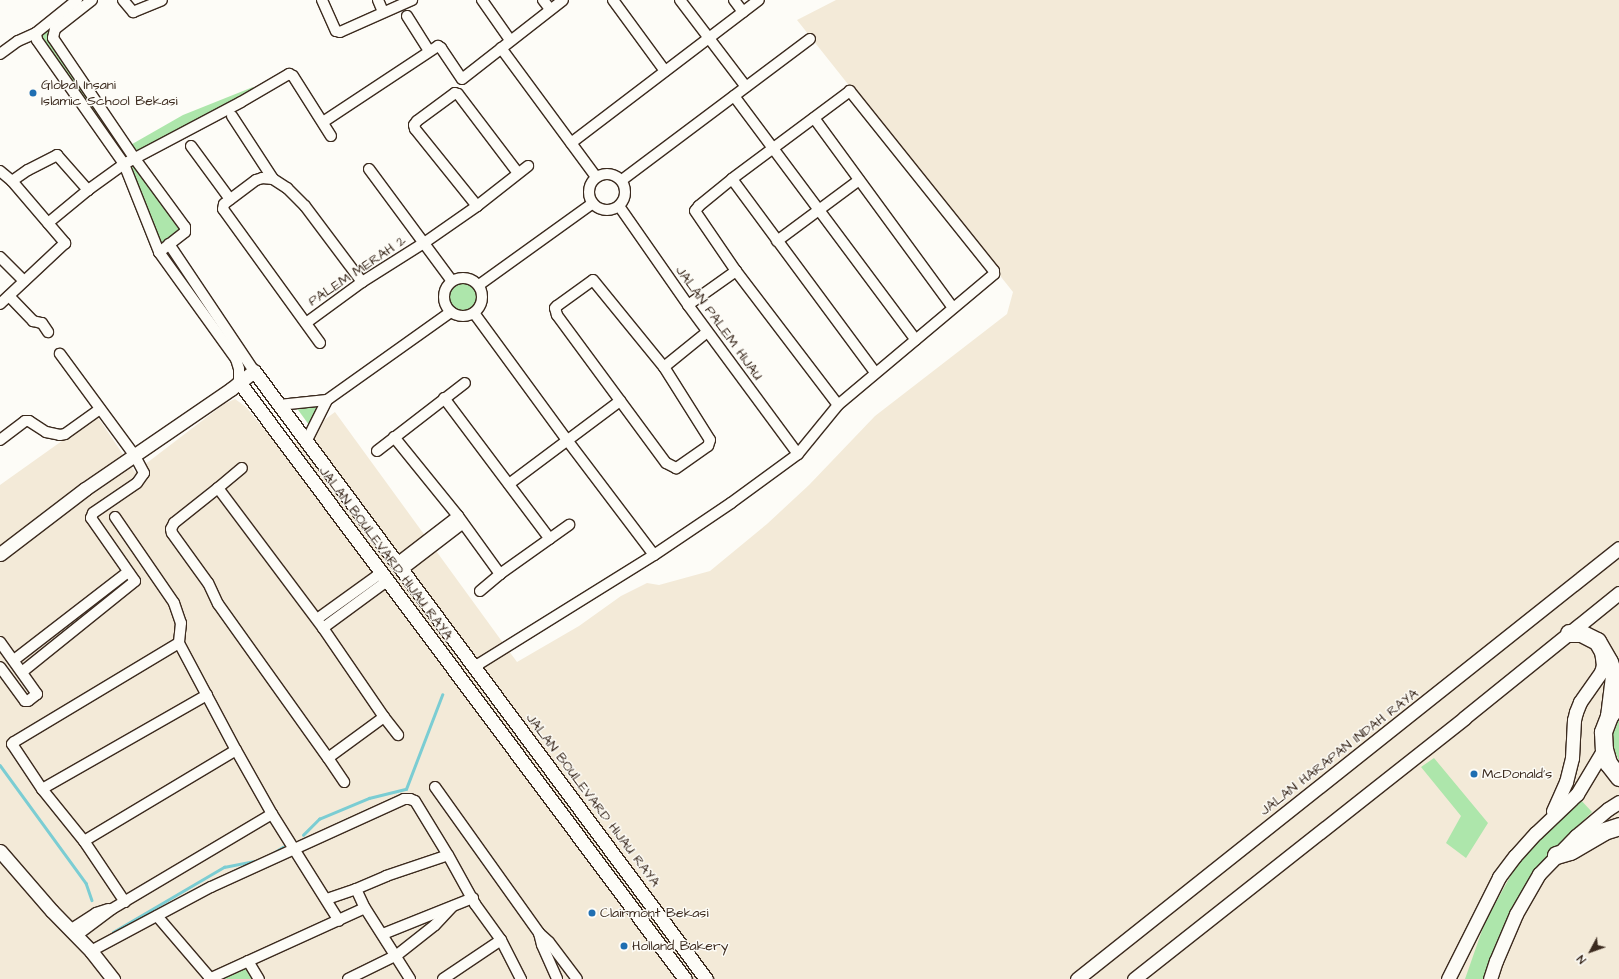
<!DOCTYPE html>
<style>
body{margin:0}
#map{position:relative;width:1619px;height:979px;overflow:hidden;background:#fdfcf7;font-family:"Architects Daughter",sans-serif}
div>[style]{position:absolute}
[style*='--x']{left:calc(var(--x)*1px);top:calc(var(--y)*1px);width:calc(var(--w)*1px);rotate:calc(var(--a)*1deg)}
.built>*{inset:0;background:#f3ead8}
.green>*{inset:0;background:#ade6ab}
.round{border-radius:50%}
.stream>*{height:2.5px;margin:-1.25px;padding:0 1.25px;transform-origin:1.25px;border-radius:1.25px;background:#7bcdd3}
.roads{filter:drop-shadow(1px 0 #3b2a1e) drop-shadow(-1px 0 #3b2a1e) drop-shadow(0 1px #3b2a1e) drop-shadow(0 -1px #3b2a1e)}
.minor>*{height:10px;margin:-5px;padding:0 5px;transform-origin:5px;border-radius:5px;background:#fdfcf7}
.minor>.ring{margin:-5px;padding:0;box-sizing:content-box;background:none;border:10px solid #fdfcf7;border-radius:50%}
.tertiary>*{height:13px;margin:-6.5px;padding:0 6.5px;transform-origin:6.5px;border-radius:6.5px;background:#fdfcf7}
.trunk>*{height:17px;margin:-8.5px;padding:0 8.5px;transform-origin:8.5px;border-radius:8.5px;background:#fdfcf7}
.dots>*{width:11px;height:11px;translate:-50% -50%;box-sizing:border-box;border:2px solid #fdfcf7;border-radius:50%}
span{translate:-50% -50%;white-space:nowrap;text-align:center;line-height:1.15;-webkit-text-stroke:3px #fdfcf7;paint-order:stroke}
.poi-label{font-size:14px;color:#3b2a1e}
.left{translate:0 -50%;text-align:left}
.street-label{font-size:14px;color:#3b2a1e}
.north{position:absolute;left:1571px;top:931px;width:40px;height:40px;-webkit-text-stroke:3px #fdfcf7;paint-order:stroke;rotate:229deg;font-size:11px;font-weight:700;line-height:16px;text-align:center;color:#3b2a1e}
.north::after{content:'';display:block;margin:auto;width:14px;height:18px;background:#3b2a1e;clip-path:polygon(50% 0,100% 100%,50% 72%,0 100%)}
</style>
<div id="map">
<div class="built">
<i style="clip-path:polygon(836px 0,1619px 0,1619px 979px,0 979px,0 485px,97px 416px,135px 472px,224px 404px,235px 399px,246px 407px,282px 451px,335px 412px,517px 662px,579px 626px,621px 596px,647px 583px,659px 585px,710px 571px,767px 524px,809px 485px,875px 416px,1007px 314px,1013px 292px,797px 20px)"></i>
</div>
<div class="green">
<i style="clip-path:polygon(77px 0,92px 0,53px 35px,127px 147px,183px 115px,253px 87px,256px 93px,135px 159px,185px 227px,159px 252px,124px 164px,36px 33px)"></i>
<i class="round" style="left:444px;top:278px;width:38px;height:38px"></i>
<i style="clip-path:polygon(318px 405px,309px 425px,296px 407px)"></i>
<i style="clip-path:polygon(1619px 719px,1619px 761px,1613px 746px,1613px 734px)"></i>
<i style="clip-path:polygon(1434px 758px,1488px 823px,1466px 858px,1446px 843px,1461px 816px,1421px 767px)"></i>
<i style="clip-path:polygon(1579px 798px,1592px 812px,1550px 854px,1511px 911px,1496px 943px,1483px 979px,1465px 979px,1485px 922px,1516px 866px,1535px 842px)"></i>
<i style="clip-path:polygon(245px 966px,254px 979px,218px 979px)"></i>
</div>
<div class="stream">
<i style="--x:0;--y:765;--w:146;--a:53.9"></i>
<i style="--x:86;--y:883;--w:18;--a:71"></i>
<i style="--x:303;--y:835;--w:23;--a:-45"></i>
<i style="--x:319;--y:819;--w:54;--a:-22.8"></i>
<i style="--x:369;--y:798;--w:38;--a:-14"></i>
<i style="--x:406;--y:789;--w:101;--a:-69"></i>
<i style="--x:270;--y:855;--w:15;--a:-32"></i>
<i style="--x:113;--y:932;--w:129;--a:-30.4"></i>
<i style="--x:224;--y:867;--w:33;--a:-11"></i>
</div>
<div class="roads">
<div class="minor">
<i style="--x:77;--y:0;--w:53;--a:141.2"></i>
<i style="--x:36;--y:33;--w:7;--a:82"></i>
<i style="--x:37;--y:40;--w:151;--a:54.9"></i>
<i style="--x:124;--y:164;--w:95;--a:68.3"></i>
<i style="--x:159;--y:252;--w:132;--a:54.3"></i>
<i style="--x:236;--y:359;--w:10;--a:73"></i>
<i style="--x:239;--y:369;--w:13;--a:90"></i>
<i style="--x:92;--y:0;--w:47;--a:141.9"></i>
<i style="--x:55;--y:29;--w:9;--a:103"></i>
<i style="--x:53;--y:38;--w:146;--a:55.9"></i>
<i style="--x:135;--y:159;--w:84;--a:53.7"></i>
<i style="--x:185;--y:227;--w:5;--a:90"></i>
<i style="--x:185;--y:232;--w:33;--a:142"></i>
<i style="--x:123;--y:0;--w:16;--a:50"></i>
<i style="--x:133;--y:12;--w:31;--a:-22"></i>
<i style="--x:322;--y:0;--w:34;--a:66"></i>
<i style="--x:336;--y:31;--w:4;--a:14"></i>
<i style="--x:340;--y:32;--w:79;--a:-24"></i>
<i style="--x:378;--y:0;--w:13;--a:67"></i>
<i style="--x:482;--y:0;--w:49;--a:55"></i>
<i style="--x:543;--y:0;--w:11;--a:52"></i>
<i style="--x:613;--y:0;--w:88;--a:53.8"></i>
<i style="--x:680;--y:0;--w:109;--a:52.8"></i>
<i style="--x:734;--y:0;--w:15;--a:53"></i>
<i style="--x:407;--y:16;--w:41;--a:57.8"></i>
<i style="--x:501;--y:48;--w:160;--a:53.6"></i>
<i style="--x:0;--y:54;--w:22;--a:-36"></i>
<i style="--x:18;--y:41;--w:20;--a:-24"></i>
<i style="--x:734;--y:96;--w:304;--a:53.3"></i>
<i style="--x:232;--y:116;--w:75;--a:56.9"></i>
<i style="--x:814;--y:118;--w:235;--a:53.8"></i>
<i style="--x:323;--y:122;--w:138;--a:-33.5"></i>
<i style="--x:438;--y:46;--w:4;--a:34"></i>
<i style="--x:441;--y:48;--w:37;--a:56"></i>
<i style="--x:462;--y:79;--w:128;--a:-38"></i>
<i style="--x:571;--y:143;--w:236;--a:-37.3"></i>
<i style="--x:191;--y:146;--w:66;--a:53.7"></i>
<i style="--x:369;--y:169;--w:139;--a:53.5"></i>
<i style="--x:0;--y:171;--w:16;--a:40"></i>
<i style="--x:12;--y:181;--w:82;--a:49.5"></i>
<i style="--x:65;--y:243;--w:89;--a:136.8"></i>
<i class="ring" style="left:589px;top:174px;width:26px;height:26px"></i>
<i style="--x:732;--y:179;--w:240;--a:53.5"></i>
<i style="--x:622;--y:180;--w:235;--a:-36.9"></i>
<i style="--x:12;--y:181;--w:19;--a:-35"></i>
<i style="--x:28;--y:170;--w:33;--a:-27"></i>
<i style="--x:57;--y:155;--w:47;--a:48.5"></i>
<i style="--x:88;--y:190;--w:44;--a:-35.8"></i>
<i style="--x:124;--y:164;--w:132;--a:-27.9"></i>
<i style="--x:241;--y:102;--w:56;--a:-30.3"></i>
<i style="--x:289;--y:74;--w:4;--a:27"></i>
<i style="--x:293;--y:76;--w:71;--a:57.7"></i>
<i style="--x:477;--y:206;--w:99;--a:-128.8"></i>
<i style="--x:415;--y:129;--w:4;--a:-104"></i>
<i style="--x:414;--y:125;--w:5;--a:-53"></i>
<i style="--x:417;--y:121;--w:47;--a:-36.4"></i>
<i style="--x:455;--y:93;--w:3;--a:18"></i>
<i style="--x:458;--y:94;--w:99;--a:52.8"></i>
<i style="--x:619;--y:206;--w:121;--a:55.1"></i>
<i style="--x:688;--y:305;--w:185;--a:53.6"></i>
<i style="--x:48;--y:223;--w:52;--a:-39.5"></i>
<i style="--x:777;--y:241;--w:102;--a:-36.6"></i>
<i style="--x:169;--y:244;--w:153;--a:56.2"></i>
<i style="--x:0;--y:257;--w:34;--a:45"></i>
<i class="ring" style="left:444px;top:278px;width:28px;height:28px"></i>
<i style="--x:593;--y:280;--w:112;--a:50.8"></i>
<i style="--x:664;--y:367;--w:86;--a:57.8"></i>
<i style="--x:710;--y:440;--w:6;--a:108"></i>
<i style="--x:708;--y:446;--w:39;--a:145"></i>
<i style="--x:676;--y:468;--w:11;--a:-153"></i>
<i style="--x:666;--y:463;--w:184;--a:-126.4"></i>
<i style="--x:557;--y:315;--w:7;--a:-106"></i>
<i style="--x:555;--y:308;--w:3;--a:-45"></i>
<i style="--x:557;--y:306;--w:44;--a:-35.8"></i>
<i style="--x:479;--y:285;--w:140;--a:-35.7"></i>
<i style="--x:9;--y:296;--w:35;--a:46"></i>
<i style="--x:33;--y:321;--w:9;--a:13"></i>
<i style="--x:42;--y:323;--w:11;--a:56"></i>
<i style="--x:688;--y:305;--w:59;--a:-35.3"></i>
<i style="--x:474;--y:313;--w:157;--a:53.8"></i>
<i style="--x:567;--y:440;--w:144;--a:52.9"></i>
<i style="--x:306;--y:323;--w:69;--a:-36.2"></i>
<i style="--x:362;--y:282;--w:73;--a:-32.2"></i>
<i style="--x:424;--y:243;--w:65;--a:-34.9"></i>
<i style="--x:477;--y:206;--w:65;--a:-38.1"></i>
<i style="--x:320;--y:343;--w:165;--a:-125.9"></i>
<i style="--x:223;--y:209;--w:5;--a:-79"></i>
<i style="--x:224;--y:204;--w:40;--a:-37"></i>
<i style="--x:256;--y:180;--w:6;--a:-18"></i>
<i style="--x:262;--y:178;--w:11;--a:5"></i>
<i style="--x:273;--y:179;--w:17;--a:33"></i>
<i style="--x:287;--y:188;--w:25;--a:45"></i>
<i style="--x:305;--y:206;--w:95;--a:53.1"></i>
<i style="--x:664;--y:367;--w:55;--a:-39.1"></i>
<i style="--x:444;--y:398;--w:176;--a:53.1"></i>
<i style="--x:279;--y:405;--w:48;--a:-5.9"></i>
<i style="--x:394;--y:437;--w:102;--a:51"></i>
<i style="--x:458;--y:516;--w:72;--a:54.1"></i>
<i style="--x:0;--y:440;--w:31;--a:-37"></i>
<i style="--x:25;--y:421;--w:4;--a:0"></i>
<i style="--x:29;--y:421;--w:20;--a:33"></i>
<i style="--x:46;--y:432;--w:14;--a:12"></i>
<i style="--x:60;--y:435;--w:5;--a:-11"></i>
<i style="--x:65;--y:434;--w:43;--a:-35.5"></i>
<i style="--x:306;--y:442;--w:47;--a:-63.4"></i>
<i style="--x:327;--y:400;--w:152;--a:-35.4"></i>
<i style="--x:377;--y:451;--w:111;--a:-37.7"></i>
<i style="--x:509;--y:484;--w:139;--a:-36.8"></i>
<i style="--x:218;--y:488;--w:175;--a:53.1"></i>
<i style="--x:323;--y:628;--w:108;--a:55.6"></i>
<i style="--x:384;--y:717;--w:69;--a:143.8"></i>
<i style="--x:328;--y:758;--w:189;--a:-125.5"></i>
<i style="--x:218;--y:604;--w:23;--a:-115"></i>
<i style="--x:208;--y:583;--w:62;--a:-125.8"></i>
<i style="--x:172;--y:533;--w:4;--a:-104"></i>
<i style="--x:171;--y:529;--w:7;--a:-63"></i>
<i style="--x:174;--y:523;--w:56;--a:-38.5"></i>
<i style="--x:218;--y:488;--w:31;--a:-40"></i>
<i style="--x:115;--y:517;--w:104;--a:55.5"></i>
<i style="--x:174;--y:603;--w:21;--a:71"></i>
<i style="--x:181;--y:623;--w:20;--a:96"></i>
<i style="--x:179;--y:643;--w:121;--a:62"></i>
<i style="--x:236;--y:750;--w:73;--a:60.6"></i>
<i style="--x:272;--y:814;--w:126;--a:57.9"></i>
<i style="--x:397;--y:563;--w:77;--a:-37.6"></i>
<i style="--x:402;--y:570;--w:76;--a:-37.5"></i>
<i style="--x:480;--y:591;--w:26;--a:-40"></i>
<i style="--x:500;--y:574;--w:85;--a:-35.4"></i>
<i style="--x:317;--y:619;--w:79;--a:-35.7"></i>
<i style="--x:323;--y:628;--w:79;--a:-36.3"></i>
<i style="--x:0;--y:642;--w:64;--a:54.6"></i>
<i style="--x:37;--y:694;--w:11;--a:142"></i>
<i style="--x:28;--y:701;--w:3;--a:180"></i>
<i style="--x:25;--y:701;--w:42;--a:-126.3"></i>
<i style="--x:14;--y:660;--w:144;--a:-37.7"></i>
<i style="--x:474;--y:667;--w:212;--a:-31.9"></i>
<i style="--x:654;--y:555;--w:93;--a:-34"></i>
<i style="--x:731;--y:503;--w:83;--a:-36.2"></i>
<i style="--x:798;--y:454;--w:63;--a:-50.8"></i>
<i style="--x:838;--y:405;--w:204;--a:-40"></i>
<i style="--x:994;--y:274;--w:3;--a:-90"></i>
<i style="--x:994;--y:271;--w:231;--a:-128.7"></i>
<i style="--x:850;--y:91;--w:147;--a:143.3"></i>
<i style="--x:732;--y:179;--w:43;--a:140.7"></i>
<i style="--x:699;--y:206;--w:6;--a:129"></i>
<i style="--x:695;--y:211;--w:73;--a:55.7"></i>
<i style="--x:736;--y:271;--w:168;--a:52.7"></i>
<i style="--x:22;--y:672;--w:145;--a:-38.8"></i>
<i style="--x:135;--y:581;--w:77;--a:-124.9"></i>
<i style="--x:91;--y:518;--w:5;--a:-68"></i>
<i style="--x:93;--y:513;--w:53;--a:-34.3"></i>
<i style="--x:137;--y:483;--w:12;--a:-55"></i>
<i style="--x:144;--y:473;--w:19;--a:-118"></i>
<i style="--x:135;--y:456;--w:127;--a:-126.3"></i>
<i style="--x:384;--y:717;--w:23;--a:52"></i>
<i style="--x:328;--y:758;--w:29;--a:56"></i>
<i style="--x:435;--y:787;--w:179;--a:54.5"></i>
<i style="--x:539;--y:933;--w:13;--a:42"></i>
<i style="--x:549;--y:942;--w:46;--a:52.9"></i>
<i style="--x:42;--y:789;--w:190;--a:-29.7"></i>
<i style="--x:84;--y:841;--w:177;--a:-30.9"></i>
<i style="--x:356;--y:889;--w:21;--a:65"></i>
<i style="--x:327;--y:899;--w:31;--a:-19"></i>
<i style="--x:356;--y:889;--w:33;--a:-23"></i>
<i style="--x:386;--y:876;--w:65;--a:-18.7"></i>
<i style="--x:125;--y:902;--w:73;--a:-123.9"></i>
<i style="--x:84;--y:841;--w:67;--a:-128.9"></i>
<i style="--x:42;--y:789;--w:54;--a:-123.7"></i>
<i style="--x:12;--y:744;--w:3;--a:-45"></i>
<i style="--x:14;--y:742;--w:192;--a:-31"></i>
<i style="--x:157;--y:916;--w:83;--a:49.4"></i>
<i style="--x:70;--y:930;--w:31;--a:-33"></i>
<i style="--x:96;--y:913;--w:13;--a:-18"></i>
<i style="--x:539;--y:933;--w:12;--a:76"></i>
<i style="--x:542;--y:945;--w:37;--a:66"></i>
<i style="--x:383;--y:934;--w:97;--a:-21.8"></i>
<i style="--x:76;--y:936;--w:45;--a:-36.9"></i>
<i style="--x:112;--y:909;--w:186;--a:-30.7"></i>
<i style="--x:91;--y:951;--w:136;--a:-28.1"></i>
<i style="--x:211;--y:887;--w:212;--a:-24.5"></i>
<i style="--x:404;--y:799;--w:6;--a:0"></i>
<i style="--x:410;--y:799;--w:5;--a:22"></i>
<i style="--x:415;--y:801;--w:63;--a:58.6"></i>
<i style="--x:448;--y:855;--w:56;--a:61.1"></i>
<i style="--x:475;--y:904;--w:44;--a:54.2"></i>
<i style="--x:501;--y:940;--w:44;--a:62.9"></i>
<i style="--x:248;--y:961;--w:21;--a:59"></i>
<i style="--x:209;--y:979;--w:171;--a:-24.5"></i>
<i style="--x:365;--y:908;--w:84;--a:57.6"></i>
<i style="--x:348;--y:979;--w:55;--a:-26.1"></i>
<i style="--x:397;--y:955;--w:48;--a:-38.3"></i>
<i style="--x:435;--y:925;--w:25;--a:-47"></i>
<i style="--x:443;--y:979;--w:70;--a:-33.9"></i>
</div>
<div class="tertiary">
<i style="--x:239;--y:382;--w:745;--a:53.24"></i>
<i style="--x:0;--y:554;--w:107;--a:-37.4"></i>
<i style="--x:85;--y:489;--w:177;--a:-34.4"></i>
<i style="--x:231;--y:389;--w:29;--a:-38"></i>
<i style="--x:254;--y:371;--w:758;--a:53.37"></i>
<i style="--x:1553;--y:811;--w:32;--a:-66"></i>
<i style="--x:1566;--y:782;--w:25;--a:-76"></i>
<i style="--x:1572;--y:758;--w:38;--a:-87"></i>
<i style="--x:1574;--y:720;--w:8;--a:-76"></i>
<i style="--x:1576;--y:712;--w:11;--a:-68"></i>
<i style="--x:1580;--y:702;--w:37;--a:-55"></i>
<i style="--x:1601;--y:672;--w:7;--a:-74"></i>
<i style="--x:1603;--y:665;--w:14;--a:-98"></i>
<i style="--x:0;--y:851;--w:79;--a:49.1"></i>
<i style="--x:52;--y:911;--w:56;--a:45.7"></i>
<i style="--x:91;--y:951;--w:36;--a:52"></i>
<i style="--x:1077;--y:979;--w:692;--a:-38.49"></i>
<i style="--x:1134;--y:979;--w:421;--a:-38.3"></i>
<i style="--x:1464;--y:718;--w:199;--a:-38.9"></i>
<i style="--x:1448;--y:979;--w:114;--a:-63.4"></i>
<i style="--x:1499;--y:877;--w:26;--a:-53"></i>
<i style="--x:1515;--y:856;--w:31;--a:-48"></i>
<i style="--x:1536;--y:833;--w:57;--a:-43.6"></i>
<i style="--x:1577;--y:794;--w:52;--a:-59"></i>
<i style="--x:1490;--y:979;--w:19;--a:-72"></i>
<i style="--x:1496;--y:961;--w:51;--a:-66.9"></i>
<i style="--x:1516;--y:914;--w:46;--a:-60.1"></i>
<i style="--x:1539;--y:874;--w:53;--a:-45.8"></i>
<i style="--x:1576;--y:836;--w:42;--a:-40.2"></i>
<i style="--x:1608;--y:809;--w:13;--a:-32"></i>
</div>
<div class="trunk">
<i style="--x:1569;--y:633;--w:12;--a:0"></i>
<i style="--x:1581;--y:633;--w:18;--a:27"></i>
<i style="--x:1597;--y:641;--w:24;--a:60"></i>
<i style="--x:1609;--y:662;--w:15;--a:70"></i>
<i style="--x:1614;--y:676;--w:40;--a:97.1"></i>
<i style="--x:1615;--y:708;--w:10;--a:127"></i>
<i style="--x:1609;--y:716;--w:17;--a:111"></i>
<i style="--x:1603;--y:732;--w:17;--a:87"></i>
<i style="--x:1604;--y:749;--w:15;--a:74"></i>
<i style="--x:1608;--y:763;--w:18;--a:52"></i>
<i style="--x:1556;--y:855;--w:15;--a:-16"></i>
<i style="--x:1570;--y:851;--w:39;--a:-30"></i>
<i style="--x:1604;--y:831;--w:16;--a:-18"></i>
</div>
</div>
<div class="dots">
<i style="left:33px;top:93px;background:#1f6fb2"></i>
<i style="left:1474px;top:774px;background:#1f6fb2"></i>
<i style="left:592px;top:913px;background:#1f6fb2"></i>
<i style="left:624px;top:946px;background:#1f6fb2"></i>
</div>
<div class="poi-label">
<span class="left" style="left:41px;top:93px">Global Insani<br>Islamic School Bekasi</span>
<span class="left" style="left:1482px;top:774px">McDonald's</span>
<span class="left" style="left:600px;top:913px">Clairmont Bekasi</span>
<span class="left" style="left:632px;top:946px">Holland Bakery</span>
</div>
<div class="street-label">
<span style="left:357px;top:271px;rotate:-34deg">PALEM MERAH 2</span>
<span style="left:719px;top:323px;rotate:54deg">JALAN PALEM HIJAU</span>
<span style="left:386px;top:553px;rotate:53deg">JALAN BOULEVARD HIJAU RAYA</span>
<span style="left:1339px;top:752px;rotate:-38deg">JALAN HARAPAN INDAH RAYA</span>
<span style="left:593px;top:800px;rotate:53deg">JALAN BOULEVARD HIJAU RAYA</span>
</div>
<div class="north">N</div>
</div>
